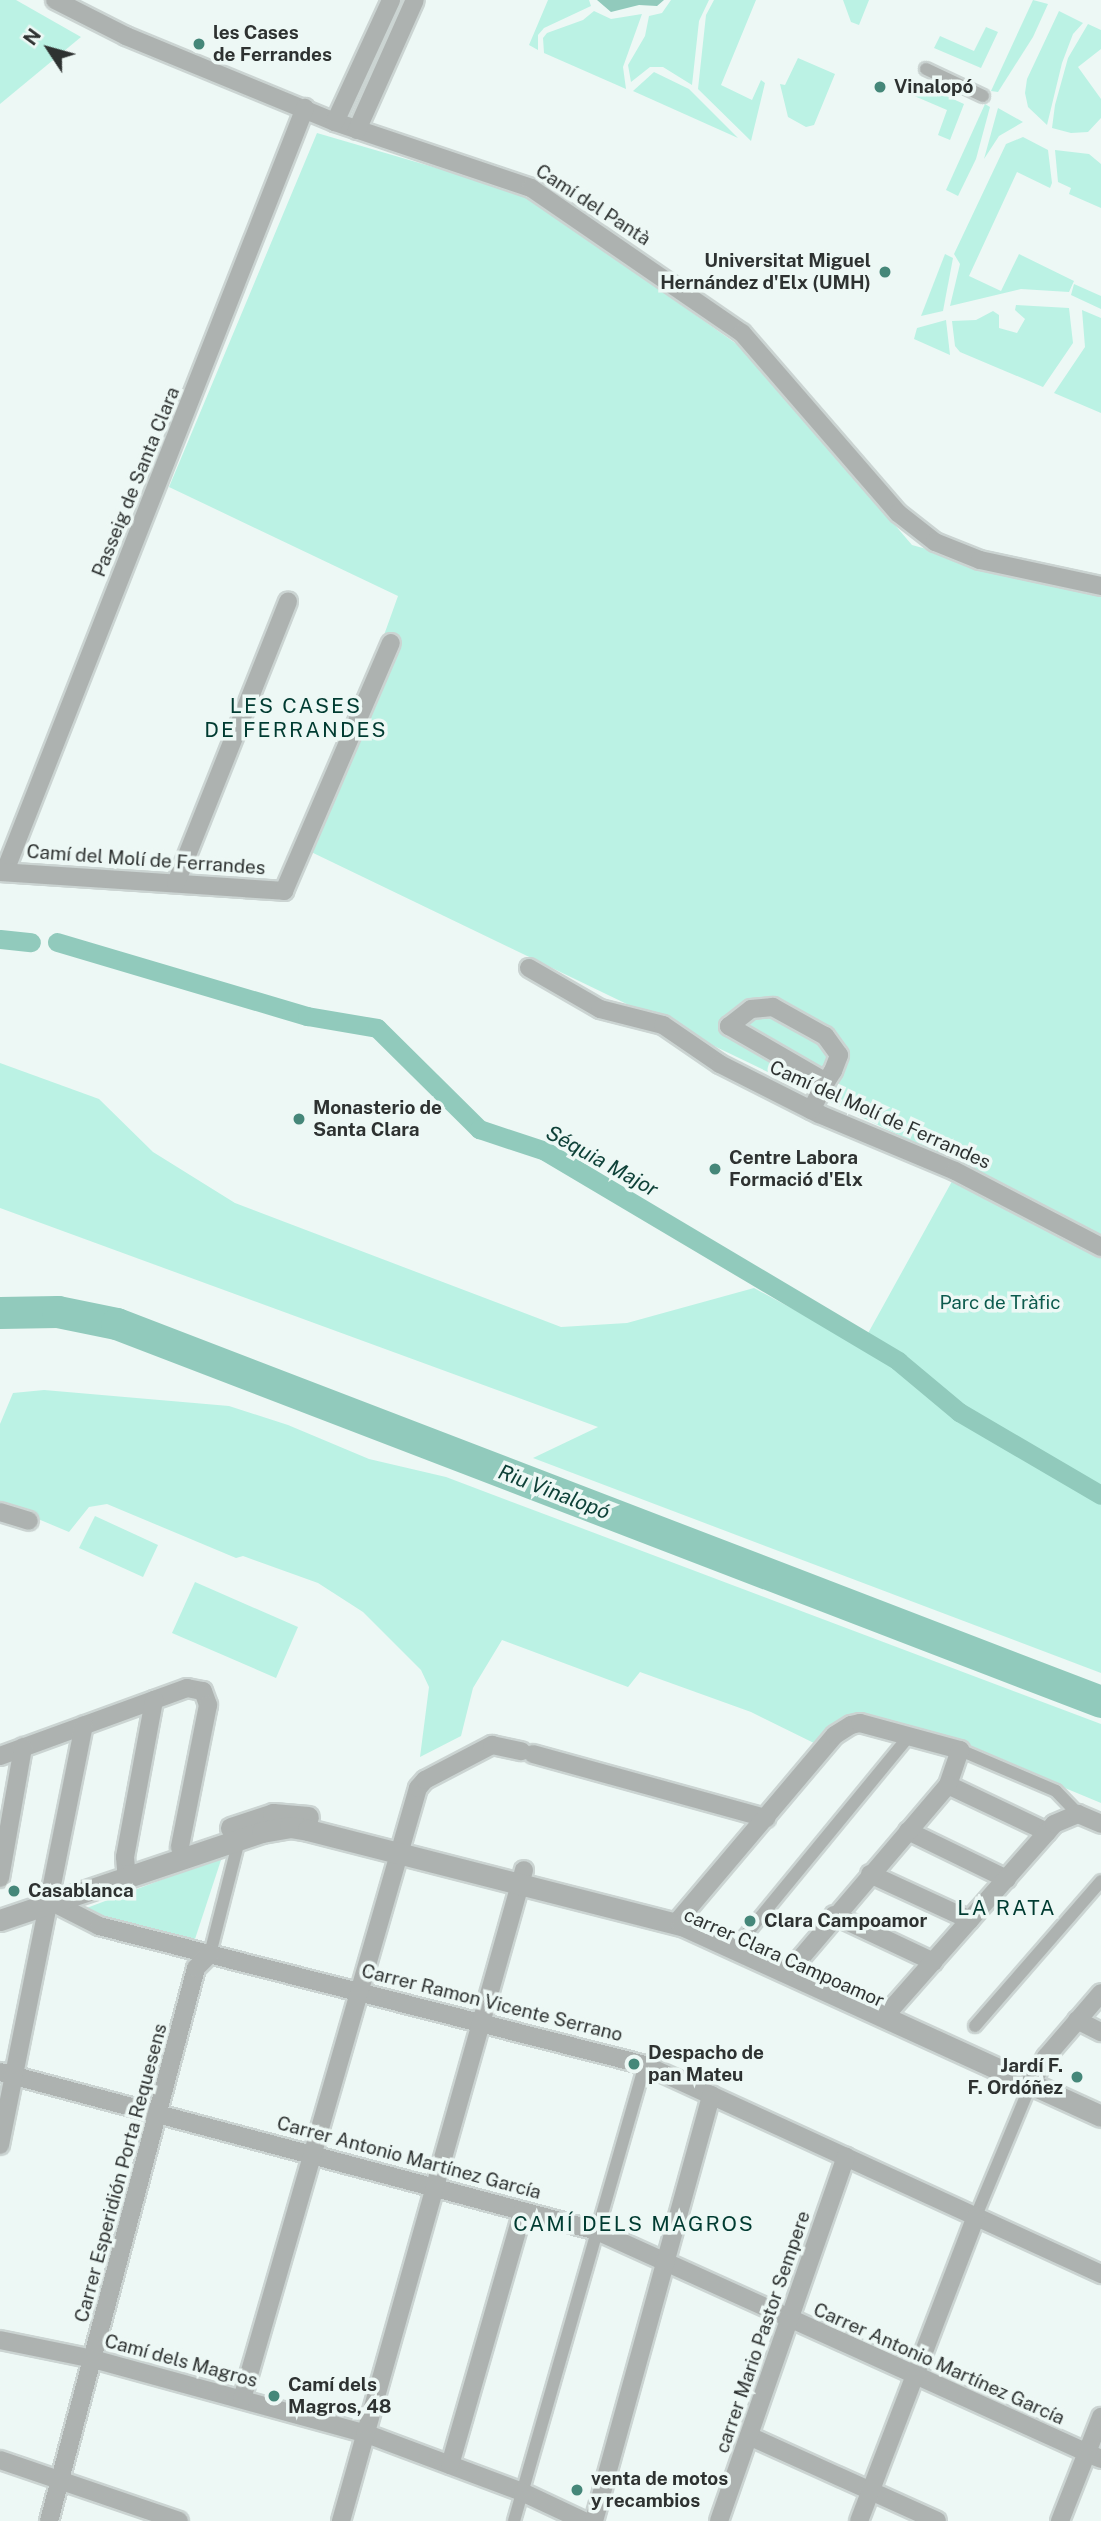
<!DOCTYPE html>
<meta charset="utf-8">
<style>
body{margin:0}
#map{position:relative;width:1101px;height:2521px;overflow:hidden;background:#edf8f5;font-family:"Public Sans",sans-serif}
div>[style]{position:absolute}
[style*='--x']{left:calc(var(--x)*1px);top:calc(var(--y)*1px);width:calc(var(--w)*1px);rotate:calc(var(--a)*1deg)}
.green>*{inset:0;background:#bbf2e4}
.water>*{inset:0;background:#91cabc}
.canal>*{height:19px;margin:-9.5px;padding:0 9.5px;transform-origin:9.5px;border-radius:9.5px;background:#91cabc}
.river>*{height:32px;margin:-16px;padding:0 16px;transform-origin:16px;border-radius:16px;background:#91cabc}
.roads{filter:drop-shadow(2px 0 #cbd4d2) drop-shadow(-2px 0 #cbd4d2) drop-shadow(0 2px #cbd4d2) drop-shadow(0 -2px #cbd4d2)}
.pedestrian>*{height:12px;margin:-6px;padding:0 6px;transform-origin:6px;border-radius:6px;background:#adb2b0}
.minor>*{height:18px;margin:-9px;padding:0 9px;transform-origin:9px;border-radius:9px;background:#adb2b0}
.tertiary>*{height:21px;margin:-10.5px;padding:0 10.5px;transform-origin:10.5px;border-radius:10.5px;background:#adb2b0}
.dots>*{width:19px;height:19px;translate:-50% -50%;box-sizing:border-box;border:4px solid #edf8f5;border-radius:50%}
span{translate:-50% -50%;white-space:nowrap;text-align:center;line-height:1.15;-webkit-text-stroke:7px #edf8f5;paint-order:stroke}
.poi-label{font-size:19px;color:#2e3231;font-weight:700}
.left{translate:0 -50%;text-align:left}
.right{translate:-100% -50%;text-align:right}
.street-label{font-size:19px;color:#2e3231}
.park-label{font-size:19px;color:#0c5a4d}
.neighbourhood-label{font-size:21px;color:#003b31;letter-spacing:2px}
.water-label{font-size:21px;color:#0e4138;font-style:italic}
.north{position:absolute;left:14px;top:14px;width:70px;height:70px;-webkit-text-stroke:5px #edf8f5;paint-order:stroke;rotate:306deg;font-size:19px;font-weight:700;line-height:28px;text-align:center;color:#2e3231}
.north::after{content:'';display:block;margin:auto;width:24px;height:32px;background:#2e3231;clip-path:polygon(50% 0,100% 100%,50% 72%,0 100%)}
</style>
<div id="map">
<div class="green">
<i style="clip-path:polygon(0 0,16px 0,81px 37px,0 104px)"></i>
<i style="clip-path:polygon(548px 0,589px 0,591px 6px,544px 28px,538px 35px,538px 50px,529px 45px)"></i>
<i style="clip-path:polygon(671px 0,709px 0,699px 21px,692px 85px,663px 67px,650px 67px,631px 82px,628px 65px,645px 36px,649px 16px,662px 13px)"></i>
<i style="clip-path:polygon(714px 0,756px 0,721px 85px,752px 100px,761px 80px,765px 83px,751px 141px,698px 89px,706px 15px)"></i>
<i style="clip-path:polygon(843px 0,869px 0,859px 25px,851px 22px)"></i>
<i style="clip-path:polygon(1033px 0,1048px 4px,1033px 37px,998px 92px,991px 91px)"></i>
<i style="clip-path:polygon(594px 11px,611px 19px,642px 14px,623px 67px,626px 89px,544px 53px,543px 38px,547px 33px,583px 20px)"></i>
<i style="clip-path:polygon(1059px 11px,1083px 23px,1073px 34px,1062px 63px,1047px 125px,1028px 107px,1025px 93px,1027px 79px)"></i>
<i style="clip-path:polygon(1088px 24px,1101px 30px,1101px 49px,1078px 67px,1101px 99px,1101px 118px,1088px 132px,1071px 133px,1052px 128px,1055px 105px,1068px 58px)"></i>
<i style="clip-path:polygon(986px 27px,998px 32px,981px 68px,934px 48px,940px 36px,974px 51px)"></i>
<i style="clip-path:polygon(798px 58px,835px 74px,814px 125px,806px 127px,788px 117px,780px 84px,785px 85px)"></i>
<i style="clip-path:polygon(654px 72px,689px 89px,738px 138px,633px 91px)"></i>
<i style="clip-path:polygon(918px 83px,964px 104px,950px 140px,938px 135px,947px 110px,912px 95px)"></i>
<i style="clip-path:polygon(985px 104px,990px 107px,976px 159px,958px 196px,946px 190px)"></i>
<i style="clip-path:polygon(998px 108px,1023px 122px,999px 136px,984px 159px)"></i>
<i style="clip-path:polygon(317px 133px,525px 194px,745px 350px,912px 545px,1034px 579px,1101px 585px,1101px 1673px,533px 1458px,598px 1427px,0 1208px,0 1063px,99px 1099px,153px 1152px,235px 1203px,561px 1327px,627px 1323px,754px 1288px,861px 1346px,961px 1165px,307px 850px,398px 596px,169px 487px)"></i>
<i style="clip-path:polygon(1023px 137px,1048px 150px,1052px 183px,1050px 188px,1017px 172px,969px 276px,1001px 291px,1019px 254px,1074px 281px,1069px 292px,1021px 289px,950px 306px,960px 264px,954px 254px,1006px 144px)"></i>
<i style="clip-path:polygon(1055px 150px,1089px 154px,1101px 164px,1101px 208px,1069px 194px,1071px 188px,1058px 182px)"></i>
<i style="clip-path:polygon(945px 254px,953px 258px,943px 311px,921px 316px)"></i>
<i style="clip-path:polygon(1074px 284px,1101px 296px,1101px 309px,1071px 295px)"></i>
<i style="clip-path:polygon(1016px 305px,1069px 308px,1073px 343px,1043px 387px,960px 352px,955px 346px,952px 321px,976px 320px,993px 311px,999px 315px,999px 328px,1017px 333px,1025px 319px,1015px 310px)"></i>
<i style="clip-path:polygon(1082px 310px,1101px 318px,1101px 413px,1054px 393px,1085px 347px)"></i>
<i style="clip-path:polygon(946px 320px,950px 355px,914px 339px,917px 328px)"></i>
<i style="clip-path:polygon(44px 1390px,229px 1406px,288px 1425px,369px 1459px,446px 1477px,1101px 1724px,1101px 1803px,976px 1751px,850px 1717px,820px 1746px,751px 1712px,640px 1672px,628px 1687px,502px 1640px,473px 1688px,461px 1736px,420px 1757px,429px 1687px,421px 1670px,363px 1612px,318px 1583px,243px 1556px,236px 1558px,107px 1504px,89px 1507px,69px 1532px,0 1503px,0 1424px,13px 1393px)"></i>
<i style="clip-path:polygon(95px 1516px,158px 1545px,143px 1577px,79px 1548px)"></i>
<i style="clip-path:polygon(195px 1582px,298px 1627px,276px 1678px,172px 1633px)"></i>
<i style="clip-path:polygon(222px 1857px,195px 1939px,104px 1919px,84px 1909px)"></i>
</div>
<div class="water">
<i style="clip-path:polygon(597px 0,664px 0,657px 6px,639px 5px,611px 12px)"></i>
</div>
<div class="canal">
<i style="--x:0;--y:939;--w:31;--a:6"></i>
<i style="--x:57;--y:942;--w:261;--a:16.5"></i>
<i style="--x:307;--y:1016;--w:71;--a:9.7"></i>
<i style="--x:377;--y:1028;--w:144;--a:44.7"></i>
<i style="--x:479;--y:1129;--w:70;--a:18.4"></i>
<i style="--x:545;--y:1151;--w:411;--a:30.7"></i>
<i style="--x:898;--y:1361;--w:80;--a:39.9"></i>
<i style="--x:959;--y:1412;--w:164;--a:30.3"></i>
</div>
<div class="river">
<i style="--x:0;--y:1313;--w:58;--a:-1"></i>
<i style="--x:58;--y:1312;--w:60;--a:11.5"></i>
<i style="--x:117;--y:1324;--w:1054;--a:21.01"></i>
</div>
<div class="roads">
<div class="pedestrian">
<i style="--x:926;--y:69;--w:63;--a:25.3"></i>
<i style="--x:960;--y:1750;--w:104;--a:23.1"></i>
<i style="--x:1056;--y:1791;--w:32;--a:46"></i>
<i style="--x:744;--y:1937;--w:260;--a:-50.6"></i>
<i style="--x:210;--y:1954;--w:118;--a:-75.7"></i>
<i style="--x:975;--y:2026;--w:192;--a:-49"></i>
<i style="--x:976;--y:2216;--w:143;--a:-67.4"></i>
<i style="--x:514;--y:2521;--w:474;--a:-74"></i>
</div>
<div class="minor">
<i style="--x:55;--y:0;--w:80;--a:26.9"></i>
<i style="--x:126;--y:36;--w:226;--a:22.4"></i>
<i style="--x:335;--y:122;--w:207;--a:18.6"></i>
<i style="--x:531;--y:188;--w:256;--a:34.5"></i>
<i style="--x:742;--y:333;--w:238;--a:49.1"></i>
<i style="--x:898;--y:513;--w:47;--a:38.1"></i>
<i style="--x:935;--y:542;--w:48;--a:21.8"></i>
<i style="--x:980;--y:560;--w:124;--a:12.1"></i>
<i style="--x:335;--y:122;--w:134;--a:-65.3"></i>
<i style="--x:357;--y:130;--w:142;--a:-66"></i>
<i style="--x:5;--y:871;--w:820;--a:-68.54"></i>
<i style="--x:0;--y:872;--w:285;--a:3.8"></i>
<i style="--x:284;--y:891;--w:270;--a:-66.7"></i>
<i style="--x:176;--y:883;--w:303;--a:-68.3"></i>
<i style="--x:529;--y:968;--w:82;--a:30"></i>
<i style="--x:600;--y:1009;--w:65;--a:14.3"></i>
<i style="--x:663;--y:1025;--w:69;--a:34.4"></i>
<i style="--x:720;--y:1064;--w:111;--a:26.8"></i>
<i style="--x:819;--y:1114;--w:147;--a:22.7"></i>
<i style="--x:955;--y:1171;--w:165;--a:27.5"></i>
<i style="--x:811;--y:1110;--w:32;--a:-62"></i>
<i style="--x:826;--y:1082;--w:13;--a:-58"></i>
<i style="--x:833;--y:1071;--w:17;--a:-69"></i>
<i style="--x:839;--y:1055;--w:24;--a:-126"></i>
<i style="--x:825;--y:1036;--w:60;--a:-150.9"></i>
<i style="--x:773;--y:1007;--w:22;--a:175"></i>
<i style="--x:751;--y:1009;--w:28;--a:142"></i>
<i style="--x:729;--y:1026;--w:112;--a:30"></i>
<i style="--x:0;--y:1512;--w:30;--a:17"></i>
<i style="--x:533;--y:1754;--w:242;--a:15.4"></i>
<i style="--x:0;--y:1756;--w:199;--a:-20"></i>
<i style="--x:187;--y:1688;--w:16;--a:11"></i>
<i style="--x:203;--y:1691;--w:15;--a:70"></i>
<i style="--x:208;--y:1705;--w:145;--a:101.2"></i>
<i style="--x:948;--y:1785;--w:110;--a:25.4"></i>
<i style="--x:908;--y:1831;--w:110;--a:25.9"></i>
<i style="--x:870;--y:1874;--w:110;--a:24.7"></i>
<i style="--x:0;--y:1878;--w:133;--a:-80"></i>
<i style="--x:127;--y:1880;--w:23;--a:-95"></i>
<i style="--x:125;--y:1857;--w:160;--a:-79.5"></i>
<i style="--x:50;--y:1901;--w:55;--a:27"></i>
<i style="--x:99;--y:1926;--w:563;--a:14.28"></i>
<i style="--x:645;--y:2065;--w:502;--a:24.62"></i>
<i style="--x:834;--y:1915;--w:110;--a:25.2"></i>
<i style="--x:676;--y:1923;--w:246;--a:-49.8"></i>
<i style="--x:835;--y:1735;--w:19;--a:-32"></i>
<i style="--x:851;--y:1725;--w:9;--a:-13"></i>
<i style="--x:860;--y:1723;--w:104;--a:15.1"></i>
<i style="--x:960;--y:1750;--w:37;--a:109"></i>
<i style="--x:948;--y:1785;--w:245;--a:130.4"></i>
<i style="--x:885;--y:2016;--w:256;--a:-48.6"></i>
<i style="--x:1054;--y:1824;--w:26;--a:-23"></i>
<i style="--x:1078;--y:1814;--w:25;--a:23"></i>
<i style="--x:1077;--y:2020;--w:27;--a:27"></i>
<i style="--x:0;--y:2072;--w:618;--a:14.91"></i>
<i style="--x:597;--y:2231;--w:553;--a:24.34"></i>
<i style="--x:1031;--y:2084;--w:31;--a:-61"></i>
<i style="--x:1046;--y:2057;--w:84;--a:-49.3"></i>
<i style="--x:0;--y:2145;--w:428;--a:-78.7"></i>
<i style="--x:0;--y:2340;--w:95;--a:11.5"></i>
<i style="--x:93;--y:2359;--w:284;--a:15.3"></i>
<i style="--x:367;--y:2434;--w:165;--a:20.5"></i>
<i style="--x:522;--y:2492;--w:68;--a:25.1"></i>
<i style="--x:242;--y:2399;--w:636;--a:-73.93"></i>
<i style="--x:418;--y:1788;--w:11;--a:-49"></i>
<i style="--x:425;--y:1780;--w:76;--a:-27.6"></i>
<i style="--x:492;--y:1745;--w:30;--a:12"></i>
<i style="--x:749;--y:2436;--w:206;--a:24.3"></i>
<i style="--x:0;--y:2460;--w:189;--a:18.8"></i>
<i style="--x:450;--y:2465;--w:264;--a:-74"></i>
<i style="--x:49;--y:2521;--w:572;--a:-75.11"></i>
<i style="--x:196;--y:1968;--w:20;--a:-45"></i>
<i style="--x:341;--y:2521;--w:676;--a:-74.3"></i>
<i style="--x:594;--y:2521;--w:442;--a:-74.6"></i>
<i style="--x:719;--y:2521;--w:386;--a:-70.8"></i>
<i style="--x:859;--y:2521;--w:327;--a:-69"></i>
<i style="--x:1060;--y:2521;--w:112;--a:-68.5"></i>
</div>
<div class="tertiary">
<i style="--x:231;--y:1828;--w:44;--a:-18.4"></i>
<i style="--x:273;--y:1814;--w:35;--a:5"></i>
<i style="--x:0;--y:1920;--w:276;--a:-18.6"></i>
<i style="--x:262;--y:1832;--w:28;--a:-10"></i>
<i style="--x:290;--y:1827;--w:18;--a:9"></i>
<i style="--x:308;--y:1830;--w:386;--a:14.3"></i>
<i style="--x:682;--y:1925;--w:460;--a:24.5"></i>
</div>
</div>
<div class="dots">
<i style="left:199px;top:44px;background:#458779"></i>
<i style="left:880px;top:87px;background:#458779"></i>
<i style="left:885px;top:272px;background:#458779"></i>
<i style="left:299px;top:1119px;background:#458779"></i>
<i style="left:715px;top:1169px;background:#458779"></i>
<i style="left:14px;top:1891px;background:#458779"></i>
<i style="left:750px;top:1921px;background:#458779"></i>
<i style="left:634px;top:2064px;background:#458779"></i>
<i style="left:1077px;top:2077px;background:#458779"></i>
<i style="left:274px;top:2396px;background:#458779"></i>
<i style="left:577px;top:2490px;background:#458779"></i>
</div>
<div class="poi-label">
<span class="left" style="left:213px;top:44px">les Cases<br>de Ferrandes</span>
<span class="left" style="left:894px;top:87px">Vinalopó</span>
<span class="right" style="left:871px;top:272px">Universitat Miguel<br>Hernández d'Elx (UMH)</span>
<span class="left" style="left:313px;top:1119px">Monasterio de<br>Santa Clara</span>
<span class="left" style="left:729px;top:1169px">Centre Labora<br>Formació d'Elx</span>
<span class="left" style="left:28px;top:1891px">Casablanca</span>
<span class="left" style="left:764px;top:1921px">Clara Campoamor</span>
<span class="left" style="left:648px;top:2064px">Despacho de<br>pan Mateu</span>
<span class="right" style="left:1063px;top:2077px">Jardí F.<br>F. Ordóñez</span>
<span class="left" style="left:288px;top:2396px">Camí dels<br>Magros, 48</span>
<span class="left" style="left:591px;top:2490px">venta de motos<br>y recambios</span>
</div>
<div class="street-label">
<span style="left:593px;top:205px;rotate:33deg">Camí del Pantà</span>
<span style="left:136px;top:482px;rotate:-68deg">Passeig de Santa Clara</span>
<span style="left:146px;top:860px;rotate:4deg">Camí del Molí de Ferrandes</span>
<span style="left:880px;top:1115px;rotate:24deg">Camí del Molí de Ferrandes</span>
<span style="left:784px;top:1958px;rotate:24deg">carrer Clara Campoamor</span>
<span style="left:492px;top:2003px;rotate:14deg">Carrer Ramon Vicente Serrano</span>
<span style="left:409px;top:2158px;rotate:15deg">Carrer Antonio Martínez García</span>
<span style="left:121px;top:2173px;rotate:-75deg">Carrer Esperidión Porta Requesens</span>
<span style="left:763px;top:2332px;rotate:-71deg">carrer Mario Pastor Sempere</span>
<span style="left:181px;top:2361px;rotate:15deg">Camí dels Magros</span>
<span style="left:939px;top:2364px;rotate:24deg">Carrer Antonio Martínez García</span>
</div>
<div class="park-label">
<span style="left:1000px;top:1303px">Parc de Tràfic</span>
</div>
<div class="neighbourhood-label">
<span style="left:296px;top:718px">LES CASES<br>DE FERRANDES</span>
<span style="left:1007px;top:1908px">LA RATA</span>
<span style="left:634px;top:2224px">CAMÍ DELS MAGROS</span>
</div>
<div class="water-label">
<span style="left:602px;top:1161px;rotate:29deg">Séquia Major</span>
<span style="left:554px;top:1492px;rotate:21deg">Riu Vinalopó</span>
</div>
<div class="north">N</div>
</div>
